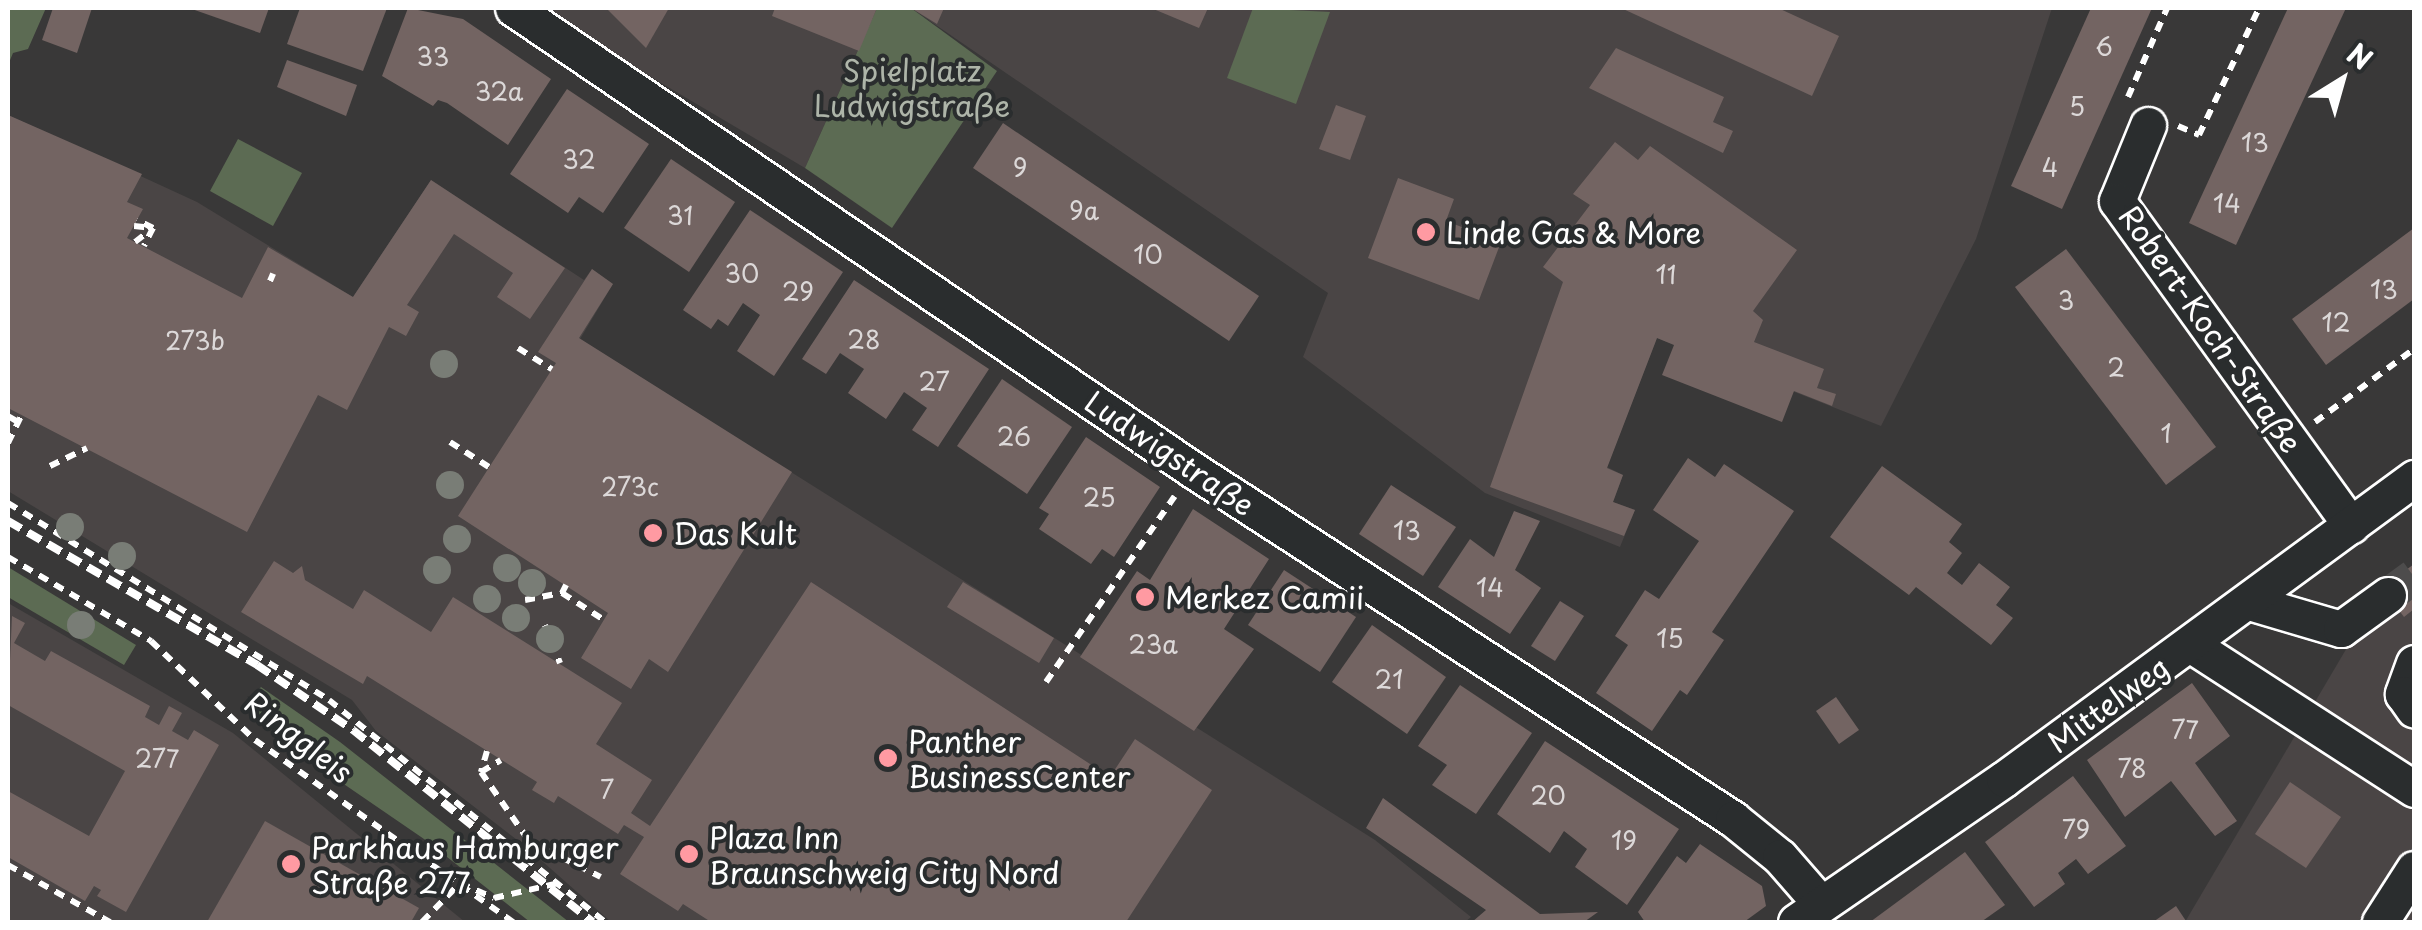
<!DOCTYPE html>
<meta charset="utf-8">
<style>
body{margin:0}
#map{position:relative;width:2422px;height:930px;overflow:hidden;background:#393838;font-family:"Playpen Sans",sans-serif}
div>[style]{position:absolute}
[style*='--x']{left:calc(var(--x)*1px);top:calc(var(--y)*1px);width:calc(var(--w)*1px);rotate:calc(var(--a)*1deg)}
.built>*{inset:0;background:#4a4545}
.green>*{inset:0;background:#5c6b53}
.building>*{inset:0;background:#736462}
.minor-tunnel>*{height:35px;margin-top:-17.5px;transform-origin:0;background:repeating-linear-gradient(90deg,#4d4c4c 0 35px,transparent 0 53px)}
.path>*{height:6px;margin-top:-3px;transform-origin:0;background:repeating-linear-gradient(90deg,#fff 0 10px,transparent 0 18px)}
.roads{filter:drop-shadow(2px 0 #fff) drop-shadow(-2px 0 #fff) drop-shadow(0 2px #fff) drop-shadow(0 -2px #fff)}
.minor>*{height:35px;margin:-17.5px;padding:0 17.5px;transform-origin:17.5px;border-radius:17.5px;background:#2a2d2e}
.rail>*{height:8px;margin-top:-4px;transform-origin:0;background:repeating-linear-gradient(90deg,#fff 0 15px,transparent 0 23px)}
.trees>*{width:28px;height:28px;margin:-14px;border-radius:50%;background:#797d76}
.dots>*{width:28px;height:28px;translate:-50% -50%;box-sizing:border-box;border:5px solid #2a2d2e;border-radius:50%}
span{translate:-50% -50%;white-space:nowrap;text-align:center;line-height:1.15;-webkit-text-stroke:8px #2a2d2e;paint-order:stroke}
.number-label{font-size:25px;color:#dcd8d8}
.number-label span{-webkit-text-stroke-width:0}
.park-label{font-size:30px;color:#aeb5a9}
.poi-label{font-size:30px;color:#fff}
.left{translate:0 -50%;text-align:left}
.street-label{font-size:30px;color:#fff}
.frame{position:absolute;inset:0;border:10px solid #fff;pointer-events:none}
.north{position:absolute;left:2292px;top:30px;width:100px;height:100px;-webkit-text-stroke:8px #2a2d2e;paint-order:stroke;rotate:37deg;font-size:28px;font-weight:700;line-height:40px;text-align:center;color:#fff}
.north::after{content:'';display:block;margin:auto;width:35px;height:45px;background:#fff;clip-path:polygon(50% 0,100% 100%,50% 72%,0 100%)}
</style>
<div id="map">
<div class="built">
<i style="clip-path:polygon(534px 8px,877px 8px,805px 168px)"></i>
<i style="clip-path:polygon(911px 8px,2052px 8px,1976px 239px,1881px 426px,1657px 338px,1607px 467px,1623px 475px,1613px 502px,1635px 510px,1620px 547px,1485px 493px,1303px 357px,1328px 293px)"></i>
<i style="clip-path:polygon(8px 115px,197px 202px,353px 297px,431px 180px,584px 280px,592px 269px,613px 284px,580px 339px,1375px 840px,1471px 917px,1465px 922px,611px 922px,525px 846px,376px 731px,352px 700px,8px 491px)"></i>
<i style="clip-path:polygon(2414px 598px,2414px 922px,2185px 922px,2348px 646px)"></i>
<i style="clip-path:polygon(8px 603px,233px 733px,465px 922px,8px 922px)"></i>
</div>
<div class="green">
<i style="clip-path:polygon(8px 8px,46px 8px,28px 49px,13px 53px,8px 65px)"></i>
<i style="clip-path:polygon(877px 8px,911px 8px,997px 71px,892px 228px,805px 168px)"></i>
<i style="clip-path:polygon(1253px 8px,1330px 12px,1296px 104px,1227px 78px)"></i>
<i style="clip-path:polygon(238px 139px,302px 173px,273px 226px,210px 191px)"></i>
<i style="clip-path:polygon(8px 567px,136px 645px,124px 665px,8px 597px)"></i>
<i style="clip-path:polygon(261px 687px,340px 742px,569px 922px,530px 922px,424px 839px,281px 741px,246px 703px)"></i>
</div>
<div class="building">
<i style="clip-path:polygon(53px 8px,92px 8px,77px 53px,42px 40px)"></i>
<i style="clip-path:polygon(189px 8px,269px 8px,260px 33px)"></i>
<i style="clip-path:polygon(300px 8px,387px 8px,363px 71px,287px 44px)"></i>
<i style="clip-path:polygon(408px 8px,463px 19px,551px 79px,508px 145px,447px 103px,438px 100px,433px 106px,382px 76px)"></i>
<i style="clip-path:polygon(606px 8px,669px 8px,646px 48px)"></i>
<i style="clip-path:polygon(775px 8px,877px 8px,859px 51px,772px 16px)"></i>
<i style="clip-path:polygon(911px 8px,944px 8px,937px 24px)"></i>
<i style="clip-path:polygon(1151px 8px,1208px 8px,1199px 28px)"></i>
<i style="clip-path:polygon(1621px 8px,1778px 8px,1839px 36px,1812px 96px)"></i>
<i style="clip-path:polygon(2091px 8px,2152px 8px,2062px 209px,2011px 186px)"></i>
<i style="clip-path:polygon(2288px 8px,2346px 8px,2236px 245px,2189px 223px)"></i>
<i style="clip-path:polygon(1616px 48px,1724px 97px,1713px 122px,1733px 131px,1723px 153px,1589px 88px)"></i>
<i style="clip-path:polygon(287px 60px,357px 85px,346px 116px,277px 87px)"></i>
<i style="clip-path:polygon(567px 89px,649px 144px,603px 213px,579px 197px,568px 213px,510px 174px)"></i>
<i style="clip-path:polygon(1336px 105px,1366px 116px,1350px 160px,1319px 149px)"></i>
<i style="clip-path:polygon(8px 115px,142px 174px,127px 202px,143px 209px,127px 238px,242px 298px,268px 247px,353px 297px,431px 180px,565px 268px,530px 319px,497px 297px,513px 273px,454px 234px,407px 305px,419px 312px,406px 336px,389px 327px,347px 410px,318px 395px,247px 532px,8px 408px)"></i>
<i style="clip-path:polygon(1003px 123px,1259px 296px,1229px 341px,973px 168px)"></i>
<i style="clip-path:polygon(1615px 142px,1638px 160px,1650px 146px,1797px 250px,1753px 311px,1763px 320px,1754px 342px,1824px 369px,1817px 388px,1836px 394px,1832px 406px,1794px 391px,1782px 422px,1662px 375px,1674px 345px,1657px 338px,1607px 468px,1623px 475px,1613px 502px,1635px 510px,1624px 536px,1490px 487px,1563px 282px,1543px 267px,1590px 205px,1573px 194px)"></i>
<i style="clip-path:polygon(671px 159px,735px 202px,689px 272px,624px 228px)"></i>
<i style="clip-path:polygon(1398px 178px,1454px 199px,1446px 221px,1501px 242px,1479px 300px,1368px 258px)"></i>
<i style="clip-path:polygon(750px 210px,843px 272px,774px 376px,737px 351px,760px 315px,743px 303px,728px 326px,718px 319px,711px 329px,683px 310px)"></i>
<i style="clip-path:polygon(2414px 228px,2414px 299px,2326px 365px,2292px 319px)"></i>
<i style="clip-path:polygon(2066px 249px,2216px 447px,2166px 485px,2015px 287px)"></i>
<i style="clip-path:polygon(592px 269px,613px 284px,579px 338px,792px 472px,668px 672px,649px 659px,631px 689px,581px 658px,608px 613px,458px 516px,556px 363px,538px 352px)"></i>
<i style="clip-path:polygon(854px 280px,989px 369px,938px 447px,912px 430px,927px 408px,904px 392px,886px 419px,848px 393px,864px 369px,840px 353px,826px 374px,802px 359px)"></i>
<i style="clip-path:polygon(1002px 379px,1072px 427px,1027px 494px,957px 446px)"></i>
<i style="clip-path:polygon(1086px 437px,1160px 487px,1114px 557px,1102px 549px,1091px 564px,1039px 529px,1049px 514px,1039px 508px)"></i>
<i style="clip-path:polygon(1688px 458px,1715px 477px,1724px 464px,1794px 511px,1712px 632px,1724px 640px,1687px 695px,1680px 690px,1652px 731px,1596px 693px,1628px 645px,1615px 636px,1645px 590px,1659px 599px,1699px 541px,1653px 510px)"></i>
<i style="clip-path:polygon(1882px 466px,1962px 524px,1949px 542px,1962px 553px,1947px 573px,1962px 585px,1979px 563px,2010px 587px,1996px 605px,2013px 618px,1991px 645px,1916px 587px,1909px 595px,1830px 537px)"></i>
<i style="clip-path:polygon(1391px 485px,1456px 527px,1423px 576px,1359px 534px)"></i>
<i style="clip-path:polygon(1193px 509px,1269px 559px,1224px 629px,1254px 649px,1194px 731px,1080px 657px,1137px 571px,1150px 580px)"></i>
<i style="clip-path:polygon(1514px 511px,1540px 521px,1515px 570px,1541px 588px,1510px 634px,1438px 587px,1470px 539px,1494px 557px)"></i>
<i style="clip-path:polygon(274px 561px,293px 573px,302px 566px,305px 580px,353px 609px,364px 590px,431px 632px,453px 597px,622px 703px,596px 744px,652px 780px,631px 813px,650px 826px,811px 582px,1110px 777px,1135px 739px,1212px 790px,1126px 922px,711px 922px,683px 904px,678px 911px,620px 874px,644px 837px,624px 825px,618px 834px,558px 796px,554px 803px,532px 790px,537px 782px,367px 676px,363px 684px,241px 612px)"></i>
<i style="clip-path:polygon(2414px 564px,2414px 609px,2404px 617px,2382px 588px)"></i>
<i style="clip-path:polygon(1284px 570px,1356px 617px,1320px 672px,1248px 625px)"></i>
<i style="clip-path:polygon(963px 582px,1054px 638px,1039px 663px,947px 607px)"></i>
<i style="clip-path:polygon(1560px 601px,1584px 616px,1555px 661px,1531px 646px)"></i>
<i style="clip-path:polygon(12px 616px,25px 623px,14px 643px,45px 661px,51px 651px,150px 706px,145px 717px,159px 725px,169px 706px,182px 713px,172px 731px,188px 740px,194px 730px,219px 745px,126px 912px,97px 896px,101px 890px,94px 886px,85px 901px,8px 857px,8px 791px,89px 836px,125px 771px,8px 705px)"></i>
<i style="clip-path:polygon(1372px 625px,1446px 677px,1407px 734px,1332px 682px)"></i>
<i style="clip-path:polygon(2192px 683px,2230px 736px,2195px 763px,2237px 821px,2215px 836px,2171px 781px,2125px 817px,2087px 760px)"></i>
<i style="clip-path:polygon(1460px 685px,1532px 733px,1476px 814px,1432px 785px,1447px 765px,1418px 746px)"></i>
<i style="clip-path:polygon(1836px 697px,1859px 730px,1839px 744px,1816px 711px)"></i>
<i style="clip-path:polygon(1545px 741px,1679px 829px,1627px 905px,1575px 867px,1587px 849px,1564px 831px,1550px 853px,1497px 814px)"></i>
<i style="clip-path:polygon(2073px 776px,2126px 846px,2088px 874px,2076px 859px,2058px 873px,2065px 884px,2034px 907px,1985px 842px)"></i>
<i style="clip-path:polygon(2290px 782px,2341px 817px,2306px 868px,2255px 834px)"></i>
<i style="clip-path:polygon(1383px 798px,1540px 914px,1598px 912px,1584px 922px,1472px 922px,1486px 910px,1366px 828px)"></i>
<i style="clip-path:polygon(265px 821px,419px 908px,411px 922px,207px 922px)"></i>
<i style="clip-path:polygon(1700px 844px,1762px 886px,1766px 906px,1744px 922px,1645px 922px,1638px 912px,1677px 856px,1686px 863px)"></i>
<i style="clip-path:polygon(1965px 852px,2005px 905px,1981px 922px,1870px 922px)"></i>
<i style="clip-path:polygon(2176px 906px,2186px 921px,2153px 922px)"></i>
</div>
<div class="minor-tunnel">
<i style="--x:2388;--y:595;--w:32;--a:-36"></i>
</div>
<div class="path">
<i style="--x:2128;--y:97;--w:97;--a:-66.3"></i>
<i style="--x:2178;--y:126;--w:23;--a:23"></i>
<i style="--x:2199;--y:135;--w:140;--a:-64.7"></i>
<i style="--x:134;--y:226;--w:19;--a:6"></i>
<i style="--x:153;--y:228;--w:18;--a:-153"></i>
<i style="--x:135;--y:242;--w:23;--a:-38"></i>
<i style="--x:153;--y:228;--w:20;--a:117"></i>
<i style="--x:270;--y:281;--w:8;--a:-67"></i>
<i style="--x:518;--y:348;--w:40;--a:32"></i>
<i style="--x:8;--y:416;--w:12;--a:31"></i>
<i style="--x:2315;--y:422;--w:123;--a:-36.4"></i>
<i style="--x:450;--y:442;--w:46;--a:32.7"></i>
<i style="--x:8;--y:443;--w:30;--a:-64"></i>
<i style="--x:50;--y:466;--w:41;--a:-25.9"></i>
<i style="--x:8;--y:503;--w:377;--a:31.5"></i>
<i style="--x:329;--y:700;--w:354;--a:38.8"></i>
<i style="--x:8;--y:557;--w:166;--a:30.4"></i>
<i style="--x:151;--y:641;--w:144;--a:43.6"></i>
<i style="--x:255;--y:740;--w:316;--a:35.2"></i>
<i style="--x:562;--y:593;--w:50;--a:32.7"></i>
<i style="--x:525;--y:600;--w:38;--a:-11"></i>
<i style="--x:562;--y:593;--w:9;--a:-63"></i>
<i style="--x:545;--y:625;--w:41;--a:68.5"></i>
<i style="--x:1046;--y:682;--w:226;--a:-55.3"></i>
<i style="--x:487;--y:751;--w:22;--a:106"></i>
<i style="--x:481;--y:772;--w:23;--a:-31"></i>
<i style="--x:481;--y:772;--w:84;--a:55.2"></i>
<i style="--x:529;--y:841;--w:80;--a:26.6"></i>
<i style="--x:8;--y:865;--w:117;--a:29.2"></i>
<i style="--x:422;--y:922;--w:54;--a:-45.7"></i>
<i style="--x:460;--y:883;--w:37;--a:24"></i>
<i style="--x:494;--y:898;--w:67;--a:-13"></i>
</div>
<div class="roads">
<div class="minor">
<i style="--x:513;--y:8;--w:822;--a:34.19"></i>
<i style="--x:1193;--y:470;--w:643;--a:32.87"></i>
<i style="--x:1733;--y:819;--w:60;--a:39"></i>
<i style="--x:1780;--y:857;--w:62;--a:48.9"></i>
<i style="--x:2148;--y:125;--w:82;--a:112.2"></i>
<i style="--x:2117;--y:201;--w:400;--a:54.2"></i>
<i style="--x:2249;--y:602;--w:96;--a:16.4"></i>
<i style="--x:2341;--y:629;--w:58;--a:-35.9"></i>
<i style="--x:2190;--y:644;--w:267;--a:32.9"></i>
<i style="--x:2414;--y:663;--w:33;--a:110"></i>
<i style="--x:2403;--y:694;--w:19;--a:55"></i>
<i style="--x:1796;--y:922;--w:252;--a:-34.5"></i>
<i style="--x:2004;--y:779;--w:509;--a:-36.28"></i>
<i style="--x:2380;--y:922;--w:63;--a:-57.3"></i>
</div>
</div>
<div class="rail">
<i style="--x:8;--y:521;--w:288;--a:30"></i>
<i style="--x:257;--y:665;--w:116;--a:34.1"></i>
<i style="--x:353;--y:730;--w:307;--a:38.7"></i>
</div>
<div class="trees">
<i style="left:444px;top:364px"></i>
<i style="left:450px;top:485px"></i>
<i style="left:70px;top:527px"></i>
<i style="left:457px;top:539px"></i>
<i style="left:122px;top:556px"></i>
<i style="left:507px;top:568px"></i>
<i style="left:437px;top:570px"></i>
<i style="left:532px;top:583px"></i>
<i style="left:487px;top:599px"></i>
<i style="left:516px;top:618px"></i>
<i style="left:81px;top:625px"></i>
<i style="left:550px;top:639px"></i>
</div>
<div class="dots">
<i style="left:1426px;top:232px;background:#ff9aa2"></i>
<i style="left:653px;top:533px;background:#ff9aa2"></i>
<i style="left:1145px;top:597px;background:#ff9aa2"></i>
<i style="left:888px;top:758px;background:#ff9aa2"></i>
<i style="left:689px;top:854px;background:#ff9aa2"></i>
<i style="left:291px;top:864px;background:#ff9aa2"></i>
</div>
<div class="number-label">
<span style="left:2104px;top:46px">6</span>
<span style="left:433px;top:56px">33</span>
<span style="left:499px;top:91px">32a</span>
<span style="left:2077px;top:106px">5</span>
<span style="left:2255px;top:142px">13</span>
<span style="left:579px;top:159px">32</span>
<span style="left:1020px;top:167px">9</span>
<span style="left:2050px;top:167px">4</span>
<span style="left:2227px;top:203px">14</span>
<span style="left:1084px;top:210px">9a</span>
<span style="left:680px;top:215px">31</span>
<span style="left:1148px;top:254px">10</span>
<span style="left:742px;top:273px">30</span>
<span style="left:1666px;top:274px">11</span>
<span style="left:2384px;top:289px">13</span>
<span style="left:798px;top:291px">29</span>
<span style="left:2066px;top:300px">3</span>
<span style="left:2336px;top:322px">12</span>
<span style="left:864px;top:339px">28</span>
<span style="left:195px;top:340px">273b</span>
<span style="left:2116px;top:367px">2</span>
<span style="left:934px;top:381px">27</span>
<span style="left:2166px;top:433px">1</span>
<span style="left:1014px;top:436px">26</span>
<span style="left:630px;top:486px">273c</span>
<span style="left:1099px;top:497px">25</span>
<span style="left:1407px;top:530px">13</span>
<span style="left:1490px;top:587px">14</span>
<span style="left:1670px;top:638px">15</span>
<span style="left:1153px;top:644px">23a</span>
<span style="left:1389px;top:679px">21</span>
<span style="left:2185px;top:729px">77</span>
<span style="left:157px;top:758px">277</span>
<span style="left:2132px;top:768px">78</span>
<span style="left:607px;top:789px">7</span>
<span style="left:1548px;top:795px">20</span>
<span style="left:2076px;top:829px">79</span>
<span style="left:1624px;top:840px">19</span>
</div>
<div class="park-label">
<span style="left:912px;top:87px">Spielplatz<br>Ludwigstraße</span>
</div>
<div class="poi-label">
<span class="left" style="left:1446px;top:232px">Linde Gas &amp; More</span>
<span class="left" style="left:673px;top:533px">Das Kult</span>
<span class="left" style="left:1165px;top:597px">Merkez Camii</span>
<span class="left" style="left:908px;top:758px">Panther<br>BusinessCenter</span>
<span class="left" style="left:709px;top:854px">Plaza Inn<br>Braunschweig City Nord</span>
<span class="left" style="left:311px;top:864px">Parkhaus Hamburger<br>Straße 277</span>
</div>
<div class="street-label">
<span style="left:2211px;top:329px;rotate:55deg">Robert-Koch-Straße</span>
<span style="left:1170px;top:453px;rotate:34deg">Ludwigstraße</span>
<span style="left:2108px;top:704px;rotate:-36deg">Mittelweg</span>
<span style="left:299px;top:737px;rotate:38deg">Ringgleis</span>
</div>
<div class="frame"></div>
<div class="north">N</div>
</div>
